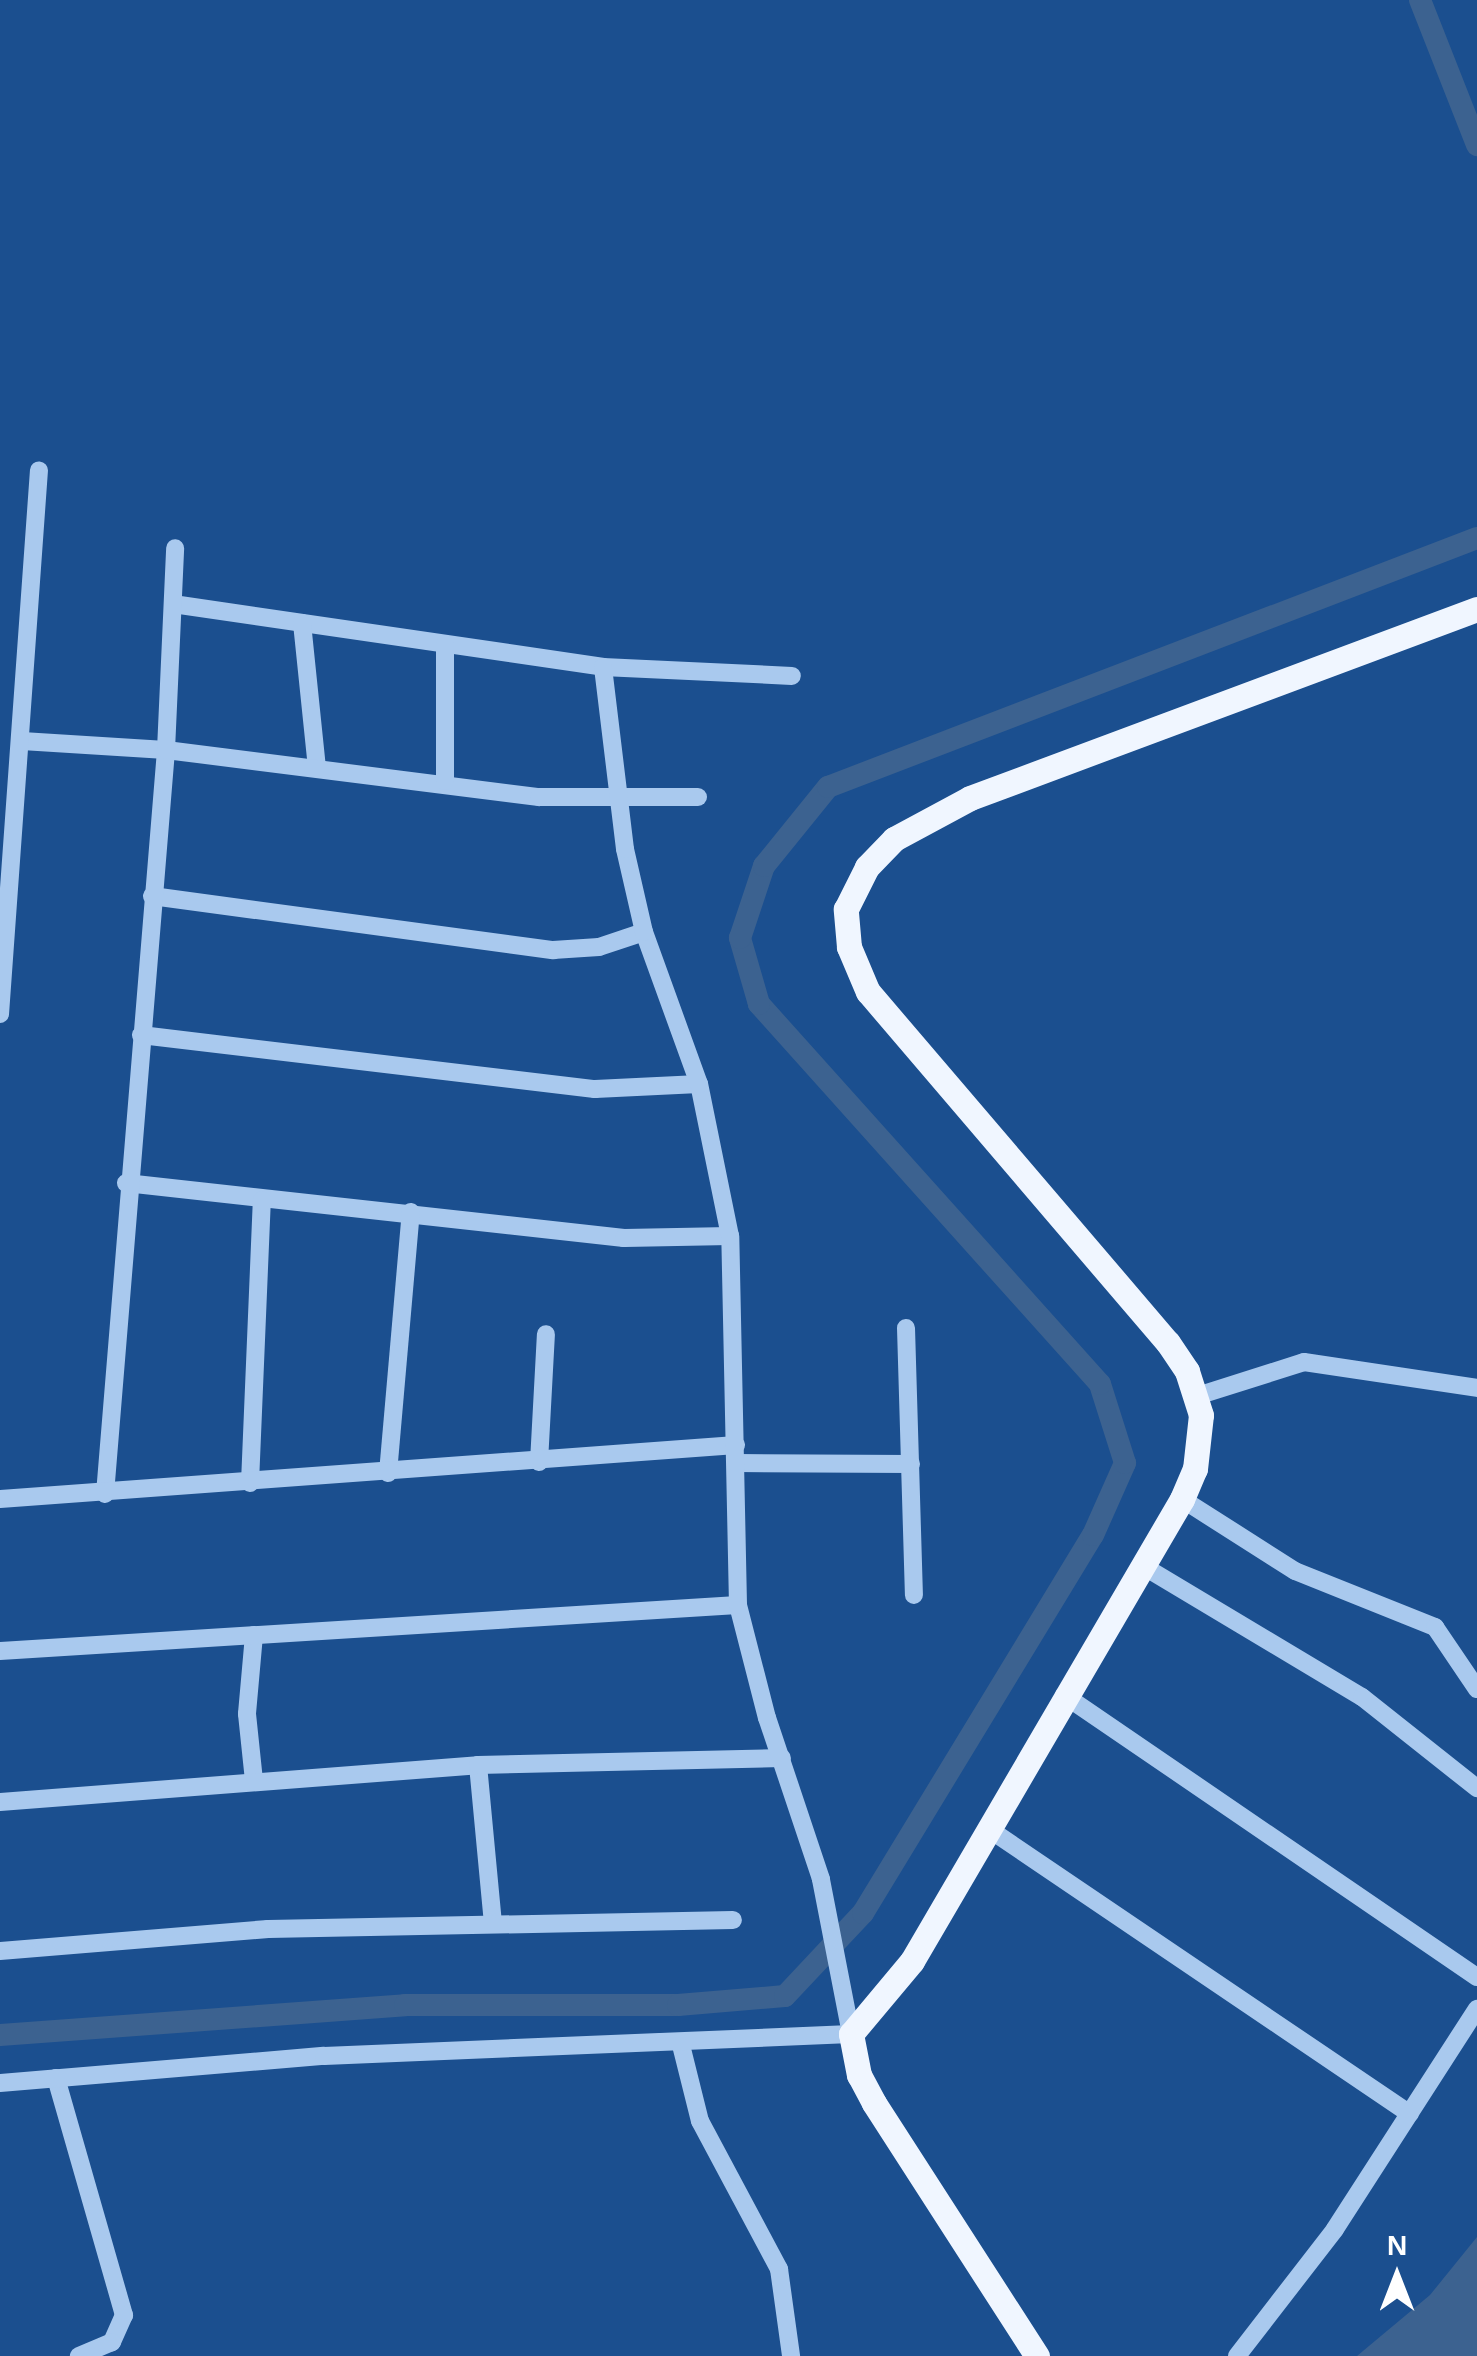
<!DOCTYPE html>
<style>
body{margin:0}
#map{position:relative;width:1477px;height:2356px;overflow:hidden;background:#1b4f8f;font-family:Arial,sans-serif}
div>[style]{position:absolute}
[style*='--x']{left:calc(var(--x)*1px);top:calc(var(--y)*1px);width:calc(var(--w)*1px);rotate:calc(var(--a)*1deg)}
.water>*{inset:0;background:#3c6290}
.canal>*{height:22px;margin:-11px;padding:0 11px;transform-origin:11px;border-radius:11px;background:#3c6290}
.minor>*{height:18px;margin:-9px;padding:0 9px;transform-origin:9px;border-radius:9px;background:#a9c9ee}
.major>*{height:25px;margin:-12.5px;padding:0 12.5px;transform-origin:12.5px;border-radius:12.5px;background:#f0f6ff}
span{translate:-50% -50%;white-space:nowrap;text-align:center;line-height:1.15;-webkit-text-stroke:8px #1b4f8f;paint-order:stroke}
.north{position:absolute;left:1347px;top:2226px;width:100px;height:100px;-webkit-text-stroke:8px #1b4f8f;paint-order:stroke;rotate:0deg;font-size:28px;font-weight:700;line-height:40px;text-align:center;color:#fff}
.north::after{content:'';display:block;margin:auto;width:35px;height:45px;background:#fff;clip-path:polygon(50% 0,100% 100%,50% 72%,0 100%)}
</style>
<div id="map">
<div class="water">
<i style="clip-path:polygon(1477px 2237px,1477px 2356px,1357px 2356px,1430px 2295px)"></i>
</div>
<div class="canal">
<i style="--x:1420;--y:0;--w:156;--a:68.5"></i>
<i style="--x:0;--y:2035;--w:406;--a:-4.2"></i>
<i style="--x:405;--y:2005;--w:273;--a:0"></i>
<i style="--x:678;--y:2005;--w:107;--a:-4.8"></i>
<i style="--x:785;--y:1996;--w:114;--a:-46.8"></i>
<i style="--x:863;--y:1913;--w:442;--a:-58.7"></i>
<i style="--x:1093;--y:1535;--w:79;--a:-66"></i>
<i style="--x:1125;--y:1463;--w:83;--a:-107.6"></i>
<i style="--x:1100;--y:1384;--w:511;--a:-131.9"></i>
<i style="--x:759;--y:1004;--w:69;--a:-106.1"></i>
<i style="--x:740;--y:938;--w:76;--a:-71.6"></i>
<i style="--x:764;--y:866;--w:102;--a:-51"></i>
<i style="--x:828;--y:787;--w:695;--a:-20.99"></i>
</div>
<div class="minor">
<i style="--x:173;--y:604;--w:435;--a:8.3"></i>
<i style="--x:603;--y:667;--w:189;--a:2.7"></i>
<i style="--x:302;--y:623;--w:146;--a:84.1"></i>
<i style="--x:22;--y:741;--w:144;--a:3.6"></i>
<i style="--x:166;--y:750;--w:376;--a:7.2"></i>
<i style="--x:539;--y:797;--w:159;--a:0"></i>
<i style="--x:445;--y:781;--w:137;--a:-90"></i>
<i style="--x:152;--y:896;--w:405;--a:7.7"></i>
<i style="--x:553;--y:950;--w:46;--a:-3.7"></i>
<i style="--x:599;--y:947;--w:47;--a:-18.4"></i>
<i style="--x:0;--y:1014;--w:545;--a:-85.9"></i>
<i style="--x:141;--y:1035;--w:457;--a:6.8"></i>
<i style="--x:595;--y:1089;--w:104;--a:-2.8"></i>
<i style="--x:126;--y:1183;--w:501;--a:6.3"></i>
<i style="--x:624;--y:1238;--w:106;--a:-1.1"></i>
<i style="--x:906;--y:1328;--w:267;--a:88.3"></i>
<i style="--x:1197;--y:1396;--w:112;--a:-17.6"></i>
<i style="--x:1304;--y:1362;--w:175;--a:8.5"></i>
<i style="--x:539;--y:1462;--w:128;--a:-86.9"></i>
<i style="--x:737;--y:1463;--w:174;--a:0.3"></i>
<i style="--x:388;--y:1473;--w:262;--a:-85"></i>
<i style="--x:250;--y:1483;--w:283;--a:-87.6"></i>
<i style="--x:105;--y:1494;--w:746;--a:-85.31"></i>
<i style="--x:166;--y:750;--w:202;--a:-87.4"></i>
<i style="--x:0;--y:1499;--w:738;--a:-4.2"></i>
<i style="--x:1182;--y:1499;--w:134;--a:32.5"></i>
<i style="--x:1295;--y:1571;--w:151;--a:21.8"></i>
<i style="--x:1435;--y:1627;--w:75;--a:55.9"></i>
<i style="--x:1143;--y:1566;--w:255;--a:30.9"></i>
<i style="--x:1362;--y:1697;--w:147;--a:38.4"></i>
<i style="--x:254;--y:1635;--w:79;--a:95.1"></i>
<i style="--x:247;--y:1714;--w:67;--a:84"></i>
<i style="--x:0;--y:1651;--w:739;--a:-3.57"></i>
<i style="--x:1064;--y:1695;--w:500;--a:34.33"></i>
<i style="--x:478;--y:1765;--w:159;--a:84.6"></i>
<i style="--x:0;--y:1802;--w:479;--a:-4.4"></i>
<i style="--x:478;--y:1765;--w:304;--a:-1.3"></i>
<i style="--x:989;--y:1829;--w:508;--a:34.1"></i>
<i style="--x:0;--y:1951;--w:269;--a:-4.7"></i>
<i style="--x:268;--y:1929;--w:465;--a:-1.1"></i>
<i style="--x:681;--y:2045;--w:78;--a:76"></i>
<i style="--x:700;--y:2121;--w:168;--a:61.9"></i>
<i style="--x:779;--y:2269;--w:88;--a:82.1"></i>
<i style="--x:56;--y:2078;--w:247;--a:74"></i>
<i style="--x:124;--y:2315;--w:30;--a:114"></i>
<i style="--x:112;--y:2342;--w:36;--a:157"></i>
<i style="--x:0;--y:2083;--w:325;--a:-4.8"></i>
<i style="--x:324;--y:2056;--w:527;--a:-2.39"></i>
<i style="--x:851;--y:2034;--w:158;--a:-101"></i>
<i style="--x:821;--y:1879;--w:170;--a:-108.5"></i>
<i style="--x:767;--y:1718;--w:117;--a:-104.4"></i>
<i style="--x:738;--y:1605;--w:369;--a:-91.2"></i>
<i style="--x:730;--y:1236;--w:155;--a:-101.5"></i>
<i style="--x:699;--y:1084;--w:162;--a:-109.9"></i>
<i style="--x:644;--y:932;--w:85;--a:-102.9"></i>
<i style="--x:625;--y:849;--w:183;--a:-96.9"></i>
<i style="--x:1237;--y:2356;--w:160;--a:-52.3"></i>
<i style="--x:1335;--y:2229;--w:262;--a:-57.2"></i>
</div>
<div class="major">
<i style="--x:1037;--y:2356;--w:301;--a:-122.8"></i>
<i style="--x:874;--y:2103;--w:32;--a:-118"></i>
<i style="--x:859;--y:2075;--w:42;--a:-101"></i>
<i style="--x:851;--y:2034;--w:95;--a:-50.1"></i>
<i style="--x:912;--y:1961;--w:535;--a:-59.7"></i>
<i style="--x:1182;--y:1499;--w:33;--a:-67"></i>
<i style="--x:1195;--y:1469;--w:54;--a:-83.7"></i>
<i style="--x:1201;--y:1415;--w:46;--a:-107.7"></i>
<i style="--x:1187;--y:1371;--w:34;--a:-124"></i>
<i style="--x:1168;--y:1343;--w:462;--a:-130.5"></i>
<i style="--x:868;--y:992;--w:49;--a:-112.9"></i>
<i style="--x:849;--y:947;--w:38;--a:-95"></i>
<i style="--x:846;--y:909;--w:47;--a:-63.4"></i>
<i style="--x:867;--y:867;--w:39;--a:-46"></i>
<i style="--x:894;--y:839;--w:86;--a:-28.3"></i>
<i style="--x:970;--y:798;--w:541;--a:-20.44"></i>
</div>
<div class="north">N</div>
</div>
